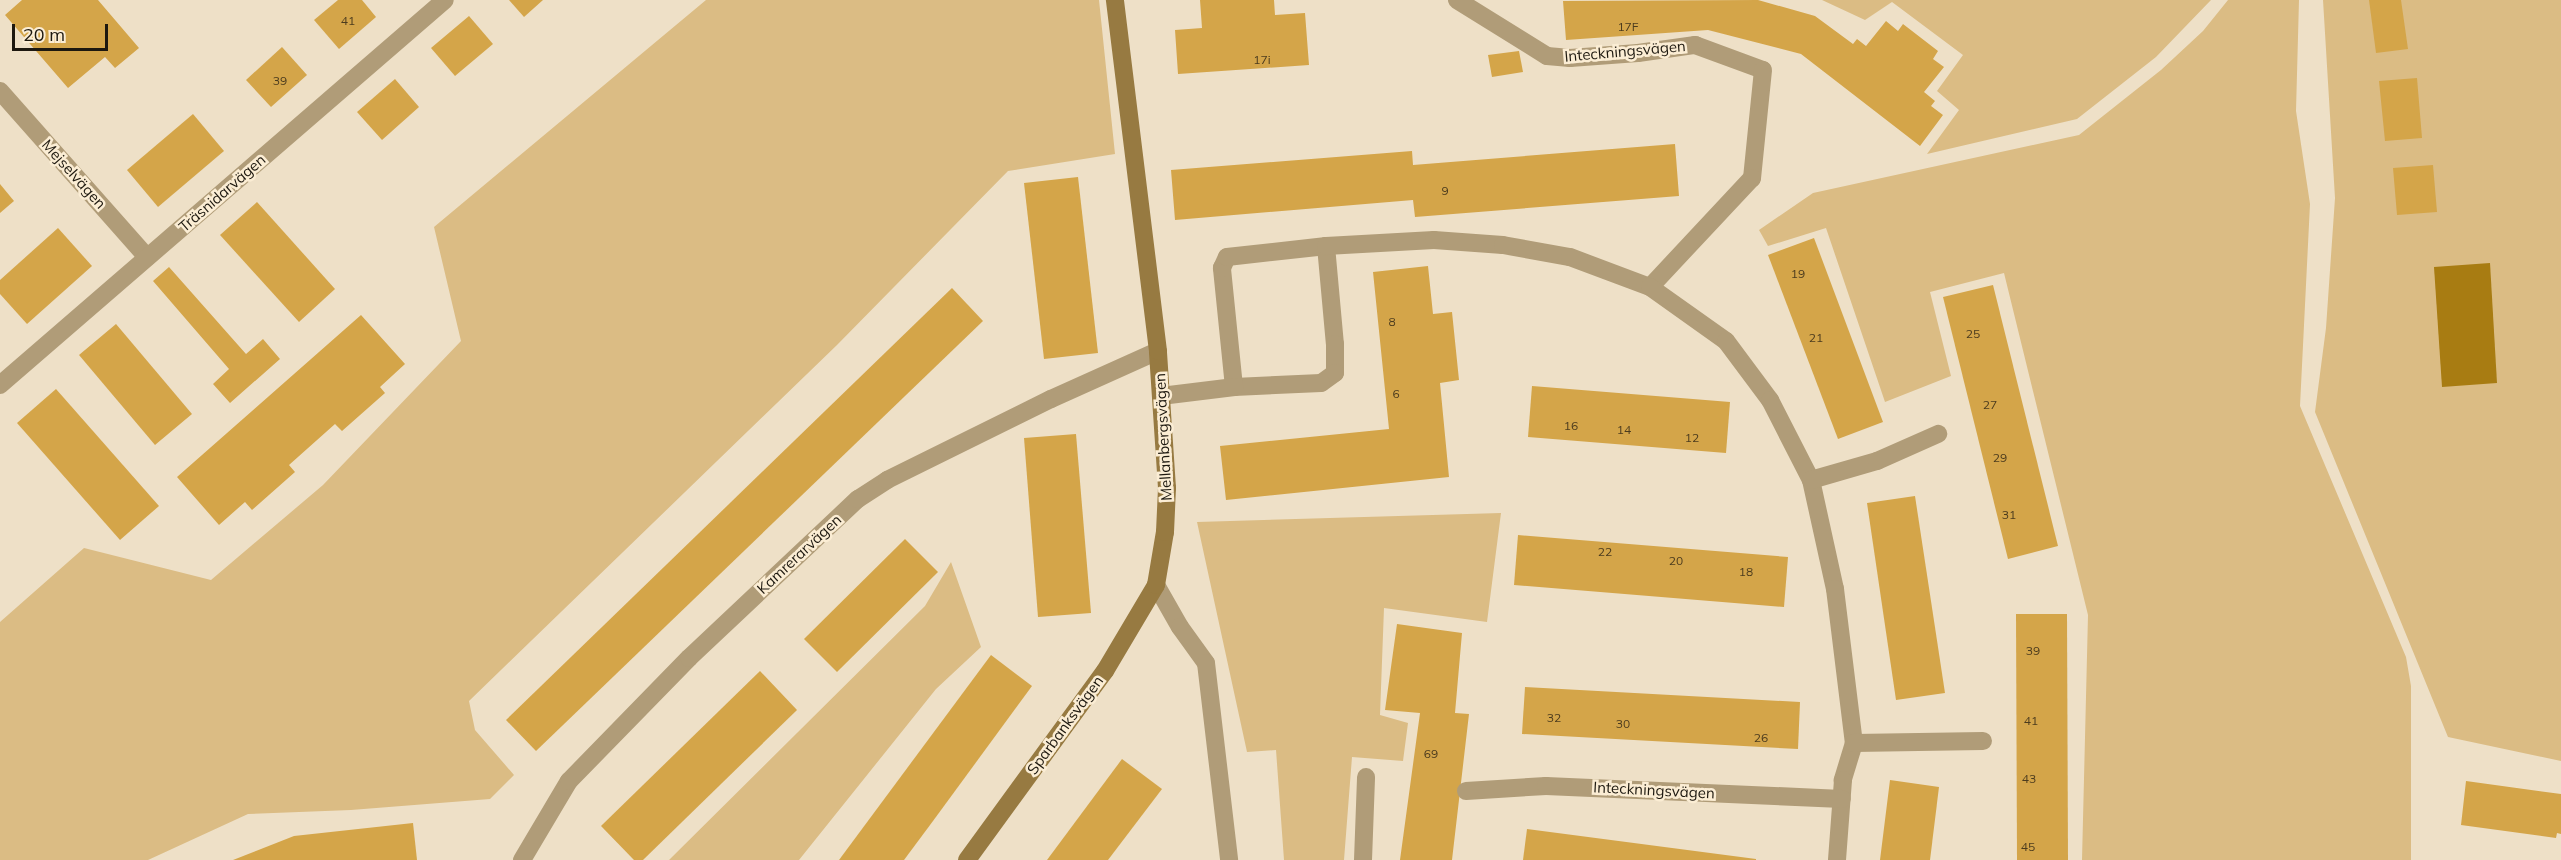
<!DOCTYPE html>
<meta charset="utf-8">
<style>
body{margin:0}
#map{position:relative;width:2561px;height:860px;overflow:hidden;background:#eee0c7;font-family:Mulish,sans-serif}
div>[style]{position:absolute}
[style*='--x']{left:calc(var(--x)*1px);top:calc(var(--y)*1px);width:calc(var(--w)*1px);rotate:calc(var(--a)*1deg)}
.green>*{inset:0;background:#dbbc84}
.water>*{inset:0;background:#a87c12}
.building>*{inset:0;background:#d4a549}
.street>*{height:18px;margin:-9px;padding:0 9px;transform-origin:9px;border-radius:9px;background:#b09c78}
.secondary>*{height:18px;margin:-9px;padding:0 9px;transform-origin:9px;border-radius:9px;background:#977a41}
span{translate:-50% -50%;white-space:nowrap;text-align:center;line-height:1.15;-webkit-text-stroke:5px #fbedd4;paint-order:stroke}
.number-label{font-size:12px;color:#4b3b1e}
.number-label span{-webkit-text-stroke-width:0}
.street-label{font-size:15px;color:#1d180f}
.scale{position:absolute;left:12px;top:24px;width:96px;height:27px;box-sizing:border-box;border:3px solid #1d180f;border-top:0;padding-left:8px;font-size:18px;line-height:21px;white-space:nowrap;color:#1d180f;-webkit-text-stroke:4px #fbedd4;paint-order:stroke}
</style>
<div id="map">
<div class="green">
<i style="clip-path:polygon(706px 0,1099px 0,1115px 154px,1008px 171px,837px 345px,469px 701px,475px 730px,514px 775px,490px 799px,351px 810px,248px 814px,148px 860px,0 860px,0 622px,84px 548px,211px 580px,323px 485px,461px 341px,434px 227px)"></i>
<i style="clip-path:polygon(1822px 0,2211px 0,2156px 57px,2077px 119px,1927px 154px,1959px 110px,1937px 91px,1963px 55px,1892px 2px,1865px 20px)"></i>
<i style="clip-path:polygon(2228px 0,2299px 0,2296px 111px,2310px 204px,2300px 406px,2406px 657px,2411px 686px,2411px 860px,2082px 860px,2088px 615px,2004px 273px,1930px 292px,1951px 376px,1885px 402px,1826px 228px,1768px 246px,1759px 230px,1813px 193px,2079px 135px,2161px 70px,2203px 31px)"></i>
<i style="clip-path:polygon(2323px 0,2561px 0,2561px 761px,2448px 737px,2315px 412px,2326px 328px,2335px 198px)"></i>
<i style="clip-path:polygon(1501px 513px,1487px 622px,1384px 608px,1380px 715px,1408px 723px,1403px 761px,1352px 757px,1344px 860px,1284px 860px,1276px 750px,1247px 752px,1197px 522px)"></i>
<i style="clip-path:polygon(951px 562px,981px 647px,936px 689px,799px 860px,669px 860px,925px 606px)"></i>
</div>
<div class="water">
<i style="clip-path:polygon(2490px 263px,2497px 383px,2442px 387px,2434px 267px)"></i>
</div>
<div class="building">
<i style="clip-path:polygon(22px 0,98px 0,139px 48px,115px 68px,105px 57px,68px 88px,5px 15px)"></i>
<i style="clip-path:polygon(338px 0,362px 0,376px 17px,339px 49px,314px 20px)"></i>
<i style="clip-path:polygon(509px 0,543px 0,524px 17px)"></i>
<i style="clip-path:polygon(1200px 0,1274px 0,1275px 15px,1305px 13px,1309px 65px,1178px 74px,1175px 30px,1202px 28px)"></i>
<i style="clip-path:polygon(1758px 0,1815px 16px,1853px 44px,1857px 39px,1866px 46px,1886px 21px,1898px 31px,1903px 24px,1938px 51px,1933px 59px,1944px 67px,1924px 92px,1935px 101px,1931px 106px,1943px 115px,1920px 146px,1801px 54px,1708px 30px,1566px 40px,1563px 1px)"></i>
<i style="clip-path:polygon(2369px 0,2401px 0,2408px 49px,2376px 53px)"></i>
<i style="clip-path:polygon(469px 16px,493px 44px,455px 76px,431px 48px)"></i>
<i style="clip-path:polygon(282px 47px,307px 75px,271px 107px,246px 80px)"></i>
<i style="clip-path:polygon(1519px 51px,1523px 72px,1492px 77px,1488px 55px)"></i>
<i style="clip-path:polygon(2417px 78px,2422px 138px,2385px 141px,2379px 81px)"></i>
<i style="clip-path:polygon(395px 79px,419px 107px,382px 140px,357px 112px)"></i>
<i style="clip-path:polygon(193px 114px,224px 151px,158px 207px,127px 170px)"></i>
<i style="clip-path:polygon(1675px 144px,1679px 196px,1415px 217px,1413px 200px,1175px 220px,1171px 170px,1412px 151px,1413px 165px)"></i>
<i style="clip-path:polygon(2433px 165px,2437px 212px,2397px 215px,2393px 168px)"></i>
<i style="clip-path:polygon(1078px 177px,1098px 353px,1044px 359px,1024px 183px)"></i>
<i style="clip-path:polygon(0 184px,14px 201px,0 213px)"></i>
<i style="clip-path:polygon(257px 202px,335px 289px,299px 322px,220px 235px)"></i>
<i style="clip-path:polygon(58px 228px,92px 266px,27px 324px,0 294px,0 280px)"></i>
<i style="clip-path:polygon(1814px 238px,1883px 422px,1838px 439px,1768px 255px)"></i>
<i style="clip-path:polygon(1428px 266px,1433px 314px,1452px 312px,1459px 380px,1440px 383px,1449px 477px,1226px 500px,1220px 446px,1389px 429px,1373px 272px)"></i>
<i style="clip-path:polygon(169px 267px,246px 354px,263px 339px,280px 359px,230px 403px,213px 384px,229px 369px,153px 281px)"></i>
<i style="clip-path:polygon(1993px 285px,2058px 546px,2008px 559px,1943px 297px)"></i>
<i style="clip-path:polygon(952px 288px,983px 321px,536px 751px,506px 720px)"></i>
<i style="clip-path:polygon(361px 315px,405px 364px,380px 387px,385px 393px,342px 431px,335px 424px,289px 465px,295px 472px,252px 510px,245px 502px,219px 525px,177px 477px)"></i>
<i style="clip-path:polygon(116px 324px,192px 414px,155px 445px,79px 355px)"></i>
<i style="clip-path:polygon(1532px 386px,1730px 402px,1726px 453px,1528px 437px)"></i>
<i style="clip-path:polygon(56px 389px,159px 506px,120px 540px,17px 423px)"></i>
<i style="clip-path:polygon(1076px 434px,1091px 613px,1038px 617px,1024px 438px)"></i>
<i style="clip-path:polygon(1915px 496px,1945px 693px,1896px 700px,1867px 503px)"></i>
<i style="clip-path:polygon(1518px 535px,1788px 557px,1784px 607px,1514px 585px)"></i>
<i style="clip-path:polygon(905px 539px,938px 572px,837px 672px,804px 639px)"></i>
<i style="clip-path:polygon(2016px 614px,2067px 614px,2068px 860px,2017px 860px)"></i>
<i style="clip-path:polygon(1397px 624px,1462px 633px,1455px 713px,1469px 714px,1452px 860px,1400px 860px,1420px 713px,1385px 710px)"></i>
<i style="clip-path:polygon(991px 655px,1032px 686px,933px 821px,904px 860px,839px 860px)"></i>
<i style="clip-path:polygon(760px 671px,797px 710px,643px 860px,634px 860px,601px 826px)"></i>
<i style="clip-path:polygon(1525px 687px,1800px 702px,1798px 749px,1522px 734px)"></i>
<i style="clip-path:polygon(1122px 759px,1162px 789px,1108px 860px,1047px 860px)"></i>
<i style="clip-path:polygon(1890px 780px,1939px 787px,1930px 860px,1880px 860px)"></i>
<i style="clip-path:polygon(2466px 781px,2561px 794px,2561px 834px,2557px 833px,2556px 838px,2461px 825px)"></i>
<i style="clip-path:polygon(413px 823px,417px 860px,233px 860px,294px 836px)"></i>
<i style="clip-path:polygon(1527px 829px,1756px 859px,1756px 860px,1523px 860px)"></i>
</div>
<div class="street">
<i style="--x:1457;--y:0;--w:106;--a:31.9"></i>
<i style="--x:1547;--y:56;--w:23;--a:5"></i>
<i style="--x:1570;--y:58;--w:68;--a:-4.2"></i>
<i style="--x:1638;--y:53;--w:58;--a:-8"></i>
<i style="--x:1695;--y:45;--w:72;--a:20.2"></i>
<i style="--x:1763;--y:70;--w:109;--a:95.8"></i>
<i style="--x:1752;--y:178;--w:149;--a:133.1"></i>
<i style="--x:0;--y:91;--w:222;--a:48.5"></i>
<i style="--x:1326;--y:246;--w:98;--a:84.8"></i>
<i style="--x:1335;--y:344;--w:29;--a:90"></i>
<i style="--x:1335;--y:373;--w:17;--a:144"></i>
<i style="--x:1321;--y:383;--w:87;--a:177.4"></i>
<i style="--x:1234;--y:387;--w:120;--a:-95.8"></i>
<i style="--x:1222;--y:268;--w:12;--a:-66"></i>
<i style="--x:1227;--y:257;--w:100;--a:-6.3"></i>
<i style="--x:1326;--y:246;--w:108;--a:-3.2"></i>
<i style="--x:1434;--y:240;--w:69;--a:4.1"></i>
<i style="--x:1503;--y:245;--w:68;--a:10.2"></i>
<i style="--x:1570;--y:257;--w:85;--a:20.6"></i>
<i style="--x:1650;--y:287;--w:93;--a:35.4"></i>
<i style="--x:1726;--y:341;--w:74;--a:53.3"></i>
<i style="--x:1770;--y:400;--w:90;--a:62.9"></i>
<i style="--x:1811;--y:480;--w:112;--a:77.6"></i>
<i style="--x:1835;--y:589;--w:155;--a:83"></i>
<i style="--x:1854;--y:743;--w:39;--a:107"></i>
<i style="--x:1843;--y:780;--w:80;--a:94.3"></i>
<i style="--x:0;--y:385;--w:588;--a:-40.87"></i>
<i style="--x:1161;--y:396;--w:74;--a:-7"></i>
<i style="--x:1811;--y:480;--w:69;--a:-16.1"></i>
<i style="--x:1877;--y:461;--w:67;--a:-23.9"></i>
<i style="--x:1156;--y:585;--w:48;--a:60.3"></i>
<i style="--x:1180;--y:627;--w:44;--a:54.2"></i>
<i style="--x:1206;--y:663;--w:198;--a:83.3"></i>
<i style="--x:1854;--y:743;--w:129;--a:-0.9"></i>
<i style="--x:1466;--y:791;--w:80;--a:-3.6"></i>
<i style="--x:1546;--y:786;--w:296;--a:2.5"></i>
<i style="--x:522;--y:860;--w:92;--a:-59.3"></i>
<i style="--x:569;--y:781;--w:172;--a:-45.7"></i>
<i style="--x:689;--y:658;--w:232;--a:-43.3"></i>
<i style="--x:858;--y:499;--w:35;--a:-33"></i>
<i style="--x:887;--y:480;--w:183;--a:-26.3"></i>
<i style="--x:1051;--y:399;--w:117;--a:-24.2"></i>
<i style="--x:1363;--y:860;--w:83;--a:-87.9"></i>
</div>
<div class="secondary">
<i style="--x:967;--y:860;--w:234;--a:-53.9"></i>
<i style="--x:1105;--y:671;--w:100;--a:-59.3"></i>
<i style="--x:1156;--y:585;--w:54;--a:-80.4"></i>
<i style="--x:1165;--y:532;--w:44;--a:-87.4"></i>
<i style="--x:1167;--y:488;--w:137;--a:-93.8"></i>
<i style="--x:1158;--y:351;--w:354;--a:-97"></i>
</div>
<div class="number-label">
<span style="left:348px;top:21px">41</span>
<span style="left:1628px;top:27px">17F</span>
<span style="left:1262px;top:60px">17i</span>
<span style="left:280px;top:81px">39</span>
<span style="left:1445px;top:191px">9</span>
<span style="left:1798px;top:274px">19</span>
<span style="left:1392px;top:322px">8</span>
<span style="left:1973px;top:334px">25</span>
<span style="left:1816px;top:338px">21</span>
<span style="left:1396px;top:394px">6</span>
<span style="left:1990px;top:405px">27</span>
<span style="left:1571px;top:426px">16</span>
<span style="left:1624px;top:430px">14</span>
<span style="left:1692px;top:438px">12</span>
<span style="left:2000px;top:458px">29</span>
<span style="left:2009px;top:515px">31</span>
<span style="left:1605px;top:552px">22</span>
<span style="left:1676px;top:561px">20</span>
<span style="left:1746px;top:572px">18</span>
<span style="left:2033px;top:651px">39</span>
<span style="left:1554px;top:718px">32</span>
<span style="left:2031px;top:721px">41</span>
<span style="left:1623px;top:724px">30</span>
<span style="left:1761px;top:738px">26</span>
<span style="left:1431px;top:754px">69</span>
<span style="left:2029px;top:779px">43</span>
<span style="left:2028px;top:847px">45</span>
</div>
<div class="street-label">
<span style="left:1625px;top:51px;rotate:-5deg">Inteckningsvägen</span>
<span style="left:74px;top:174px;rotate:48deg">Mejselvägen</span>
<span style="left:222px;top:193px;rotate:-41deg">Träsnidarvägen</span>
<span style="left:1163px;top:437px;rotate:-93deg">Mellanbergsvägen</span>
<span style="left:799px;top:554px;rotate:-43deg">Kamrerarvägen</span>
<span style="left:1065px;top:725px;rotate:-54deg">Sparbanksvägen</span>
<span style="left:1654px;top:790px;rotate:3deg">Inteckningsvägen</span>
</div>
<div class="scale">20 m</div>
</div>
